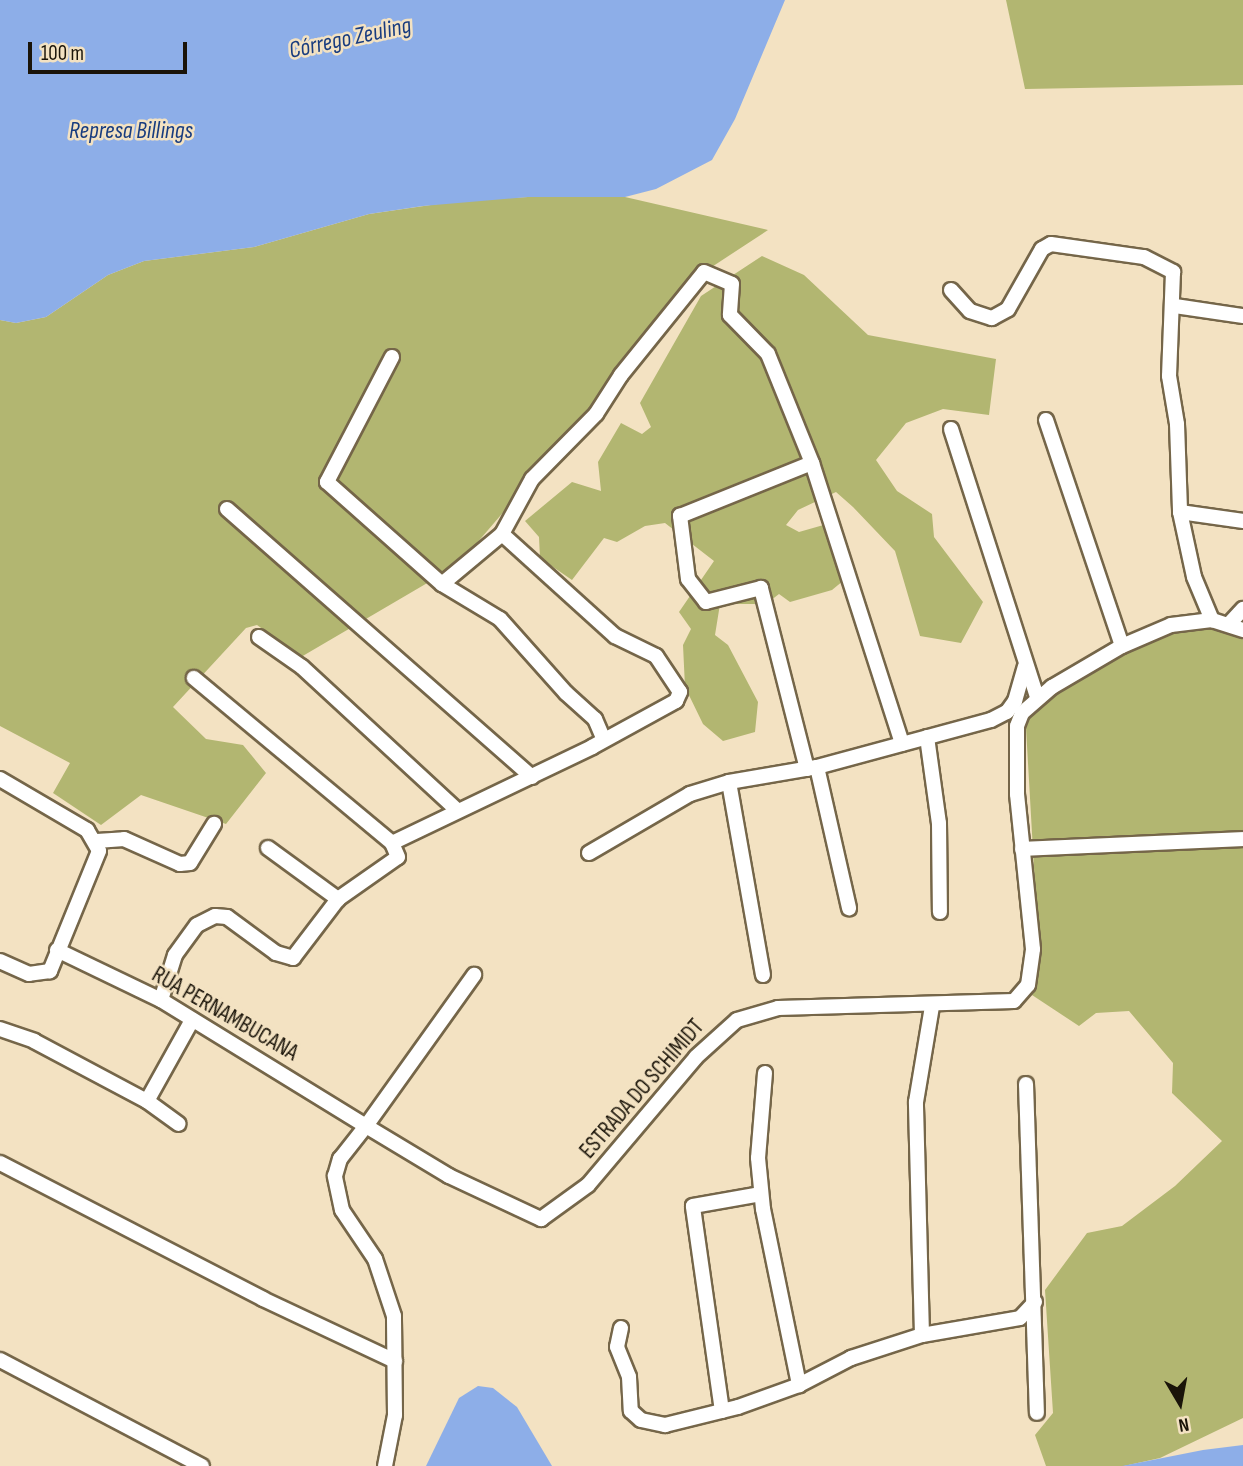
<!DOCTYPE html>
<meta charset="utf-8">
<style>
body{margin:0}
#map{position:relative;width:1243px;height:1466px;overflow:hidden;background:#f3e2c2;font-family:"Sofia Sans Condensed",sans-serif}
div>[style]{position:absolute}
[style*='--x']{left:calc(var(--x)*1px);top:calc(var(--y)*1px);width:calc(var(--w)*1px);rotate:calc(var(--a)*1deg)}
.forest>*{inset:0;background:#b2b671}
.water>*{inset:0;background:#8daee8}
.roads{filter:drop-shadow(2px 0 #756649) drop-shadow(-2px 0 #756649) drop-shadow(0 2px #756649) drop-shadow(0 -2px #756649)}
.minor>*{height:14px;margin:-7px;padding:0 7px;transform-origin:7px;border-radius:7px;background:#fff}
span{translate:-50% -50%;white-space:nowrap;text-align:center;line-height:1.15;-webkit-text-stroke:5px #f3e2c2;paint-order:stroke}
.street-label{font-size:23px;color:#1a1409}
.water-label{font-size:24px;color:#183c7f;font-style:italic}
.north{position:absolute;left:1145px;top:1368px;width:70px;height:70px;-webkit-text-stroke:5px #f3e2c2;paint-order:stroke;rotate:170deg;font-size:19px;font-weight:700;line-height:28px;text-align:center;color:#1a1409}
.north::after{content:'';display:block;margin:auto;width:24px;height:32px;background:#1a1409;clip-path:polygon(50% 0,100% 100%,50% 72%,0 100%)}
.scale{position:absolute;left:28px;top:42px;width:159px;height:32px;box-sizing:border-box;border:4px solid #1a1409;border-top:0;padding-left:9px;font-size:21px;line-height:24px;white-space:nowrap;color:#1a1409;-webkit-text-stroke:5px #f3e2c2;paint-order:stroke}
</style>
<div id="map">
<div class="forest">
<i style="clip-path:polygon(1006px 0,1243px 0,1243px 85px,1025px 89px)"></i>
<i style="clip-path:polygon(528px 197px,625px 197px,768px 230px,695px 278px,621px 375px,458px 565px,301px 657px,257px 625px,246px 628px,173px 707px,206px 739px,243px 745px,266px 773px,226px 824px,141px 795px,101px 825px,53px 793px,70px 763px,0 726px,0 320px,16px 323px,46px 317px,108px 275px,144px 261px,254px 247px,369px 214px,465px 200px)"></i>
<i style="clip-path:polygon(762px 256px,804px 275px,868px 335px,996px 359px,989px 415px,943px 409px,906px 423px,876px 460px,897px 491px,932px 514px,934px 537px,983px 602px,961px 643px,920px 636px,895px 551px,853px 507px,836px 492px,798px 510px,786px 525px,799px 532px,827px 524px,849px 576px,832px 590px,790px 602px,779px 594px,766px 604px,720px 604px,715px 635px,728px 645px,758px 702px,755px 732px,723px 741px,703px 724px,685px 687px,683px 645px,691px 629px,679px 612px,714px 561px,665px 523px,645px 526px,617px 542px,604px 538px,572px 580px,540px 558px,539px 537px,525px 521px,572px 482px,601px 491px,598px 462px,621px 423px,642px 434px,651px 427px,640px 403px,701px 296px)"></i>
<i style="clip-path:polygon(1203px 624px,1243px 632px,1243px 1418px,1160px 1458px,1124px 1466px,1046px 1466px,1035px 1435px,1053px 1413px,1045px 1290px,1087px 1233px,1122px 1226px,1175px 1186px,1222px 1141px,1172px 1093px,1173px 1063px,1129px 1011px,1096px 1013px,1079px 1026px,1032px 995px,1039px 956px,1026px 728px,1033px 708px,1095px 669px,1151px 640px)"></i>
</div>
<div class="water">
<i style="clip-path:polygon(0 0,785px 0,735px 119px,712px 160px,656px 189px,625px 197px,528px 197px,423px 206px,369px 214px,254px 247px,144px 261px,108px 275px,46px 317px,16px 323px,0 320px)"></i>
<i style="clip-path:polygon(478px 1386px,493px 1388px,517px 1407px,552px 1466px,426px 1466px,459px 1398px)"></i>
<i style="clip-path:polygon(1243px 1445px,1243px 1466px,1122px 1466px,1203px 1450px)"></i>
</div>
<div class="roads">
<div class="minor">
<i style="--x:951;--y:290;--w:28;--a:48"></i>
<i style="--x:970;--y:311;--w:23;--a:18"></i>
<i style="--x:992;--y:318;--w:18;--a:-29"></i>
<i style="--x:1008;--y:309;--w:69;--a:-60.5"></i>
<i style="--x:1042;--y:249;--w:10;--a:-29"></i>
<i style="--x:1051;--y:244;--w:94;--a:8"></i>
<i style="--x:1144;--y:257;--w:33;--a:27"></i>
<i style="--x:1173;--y:272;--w:104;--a:92.2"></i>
<i style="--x:1169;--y:376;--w:49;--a:80.5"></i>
<i style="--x:1177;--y:424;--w:88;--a:88"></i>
<i style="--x:1180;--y:512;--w:66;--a:77.8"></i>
<i style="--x:1194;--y:577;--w:47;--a:67.3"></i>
<i style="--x:1175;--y:306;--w:69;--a:8.4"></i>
<i style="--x:392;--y:357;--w:141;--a:117.5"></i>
<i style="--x:327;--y:482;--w:154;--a:41.6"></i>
<i style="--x:442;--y:584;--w:68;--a:31.1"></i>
<i style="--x:500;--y:619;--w:99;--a:48.3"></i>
<i style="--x:566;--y:693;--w:39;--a:42"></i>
<i style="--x:595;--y:719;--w:21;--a:67"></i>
<i style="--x:1046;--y:420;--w:238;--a:71.4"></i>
<i style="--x:951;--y:429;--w:281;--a:72.2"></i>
<i style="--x:227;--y:509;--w:406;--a:41.3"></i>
<i style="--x:1180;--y:512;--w:64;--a:8.1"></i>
<i style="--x:442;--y:584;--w:78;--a:-39.8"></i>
<i style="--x:502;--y:534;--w:63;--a:-61.4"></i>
<i style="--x:532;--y:479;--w:91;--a:-45.4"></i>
<i style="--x:596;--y:414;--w:46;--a:-57.3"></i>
<i style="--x:621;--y:375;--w:132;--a:-51.1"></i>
<i style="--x:704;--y:272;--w:30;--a:23"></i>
<i style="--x:732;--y:284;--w:31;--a:94"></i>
<i style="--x:730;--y:315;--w:54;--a:45.7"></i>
<i style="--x:768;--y:354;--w:118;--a:68"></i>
<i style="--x:812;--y:463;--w:295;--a:72.2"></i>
<i style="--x:1229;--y:624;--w:21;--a:-47"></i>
<i style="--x:259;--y:637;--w:52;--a:34.9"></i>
<i style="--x:302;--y:667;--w:211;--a:42.7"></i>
<i style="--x:927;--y:737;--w:87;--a:82.1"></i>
<i style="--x:939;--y:823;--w:89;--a:89.4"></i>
<i style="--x:817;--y:767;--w:145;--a:77.2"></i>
<i style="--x:807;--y:769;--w:187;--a:-104.3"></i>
<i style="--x:761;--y:588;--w:57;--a:165.7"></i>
<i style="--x:706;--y:602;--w:29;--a:-128"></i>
<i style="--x:688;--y:579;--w:64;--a:-97.2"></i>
<i style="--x:680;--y:516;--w:142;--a:-21.9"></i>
<i style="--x:0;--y:779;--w:101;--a:30.4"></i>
<i style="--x:87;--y:830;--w:24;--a:60"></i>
<i style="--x:99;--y:851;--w:130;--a:112.2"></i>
<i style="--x:50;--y:971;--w:21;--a:172"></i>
<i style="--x:29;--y:974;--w:32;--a:-156"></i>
<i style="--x:97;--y:841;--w:27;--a:-4"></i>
<i style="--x:124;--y:839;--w:61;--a:24.1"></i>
<i style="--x:180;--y:864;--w:10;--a:-6"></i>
<i style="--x:190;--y:863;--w:46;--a:-58.4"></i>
<i style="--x:392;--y:843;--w:222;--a:-25.6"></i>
<i style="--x:592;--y:747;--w:96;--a:-28.7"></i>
<i style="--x:676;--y:701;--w:10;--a:-66"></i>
<i style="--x:680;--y:692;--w:43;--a:-123.7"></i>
<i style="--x:656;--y:656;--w:46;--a:-154"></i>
<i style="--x:615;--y:636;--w:152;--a:-137.9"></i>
<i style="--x:268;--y:848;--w:87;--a:36.1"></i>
<i style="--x:1022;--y:849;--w:221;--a:-2.6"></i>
<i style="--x:589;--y:853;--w:117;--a:-30.3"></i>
<i style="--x:690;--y:794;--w:41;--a:-17.1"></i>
<i style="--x:57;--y:950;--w:115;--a:25.7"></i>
<i style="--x:161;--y:1000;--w:241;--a:31.6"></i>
<i style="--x:366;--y:1126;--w:186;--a:-54.4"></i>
<i style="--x:763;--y:975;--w:196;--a:-100"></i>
<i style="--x:729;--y:782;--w:89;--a:-9.7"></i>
<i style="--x:817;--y:767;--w:180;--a:-15.1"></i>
<i style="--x:991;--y:720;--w:18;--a:-27"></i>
<i style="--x:1007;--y:712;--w:14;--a:-54"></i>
<i style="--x:1015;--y:701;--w:36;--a:-74"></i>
<i style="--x:161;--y:1000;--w:47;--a:-72.7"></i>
<i style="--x:175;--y:955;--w:37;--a:-54"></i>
<i style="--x:197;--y:925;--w:20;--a:-27"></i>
<i style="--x:215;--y:916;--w:12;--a:5"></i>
<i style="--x:227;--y:917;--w:61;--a:36.3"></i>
<i style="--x:276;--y:953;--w:18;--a:16"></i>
<i style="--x:293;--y:958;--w:74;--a:-52.7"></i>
<i style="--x:338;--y:899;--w:73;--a:-35"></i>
<i style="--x:398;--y:857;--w:15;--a:-113"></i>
<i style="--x:392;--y:843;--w:258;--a:-140.2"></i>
<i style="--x:0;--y:1029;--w:36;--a:19"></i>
<i style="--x:34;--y:1041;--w:128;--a:28"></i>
<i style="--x:147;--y:1101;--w:39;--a:36"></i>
<i style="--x:765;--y:1073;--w:85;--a:94.7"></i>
<i style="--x:758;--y:1158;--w:51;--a:84.4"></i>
<i style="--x:763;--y:1209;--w:180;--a:78.4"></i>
<i style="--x:1026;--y:1084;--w:329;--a:88.1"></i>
<i style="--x:147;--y:1101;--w:93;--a:-60.9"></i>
<i style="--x:0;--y:1163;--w:296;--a:27.3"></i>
<i style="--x:263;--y:1299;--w:146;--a:25.2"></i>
<i style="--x:621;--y:1328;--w:19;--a:102"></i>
<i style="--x:617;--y:1347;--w:32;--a:68"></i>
<i style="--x:629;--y:1377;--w:34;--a:87"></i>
<i style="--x:631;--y:1411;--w:13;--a:42"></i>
<i style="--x:641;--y:1420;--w:25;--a:12"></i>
<i style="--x:665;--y:1425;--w:75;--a:-13.9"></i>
<i style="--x:738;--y:1407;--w:65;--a:-19.8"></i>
<i style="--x:799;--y:1385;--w:59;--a:-27.4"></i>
<i style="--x:851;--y:1358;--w:75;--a:-17.9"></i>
<i style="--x:922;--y:1335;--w:99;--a:-9.8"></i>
<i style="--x:1020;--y:1318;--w:22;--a:-47"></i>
<i style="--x:922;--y:1335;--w:233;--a:-91.5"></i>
<i style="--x:916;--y:1102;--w:97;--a:-80.5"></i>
<i style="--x:0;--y:1360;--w:228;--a:27.7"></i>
<i style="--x:722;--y:1411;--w:207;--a:-98.1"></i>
<i style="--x:693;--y:1206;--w:69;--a:-10"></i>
<i style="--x:385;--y:1466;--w:52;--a:-78.9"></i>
<i style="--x:395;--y:1415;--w:99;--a:-90.6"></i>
<i style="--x:394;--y:1316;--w:60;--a:-108.4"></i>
<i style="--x:375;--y:1259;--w:59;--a:-124"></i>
<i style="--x:342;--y:1210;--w:35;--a:-102"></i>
<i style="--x:335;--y:1176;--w:18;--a:-74"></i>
<i style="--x:340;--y:1159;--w:42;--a:-51.8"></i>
<i style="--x:366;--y:1126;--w:97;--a:31.1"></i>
<i style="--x:449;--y:1176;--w:102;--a:25.1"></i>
<i style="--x:541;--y:1219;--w:58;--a:-35.9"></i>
<i style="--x:588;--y:1185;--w:167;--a:-49.8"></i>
<i style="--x:696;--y:1057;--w:55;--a:-42.1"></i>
<i style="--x:737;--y:1020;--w:43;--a:-16.3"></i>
<i style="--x:778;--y:1008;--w:236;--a:-1.7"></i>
<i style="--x:1014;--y:1001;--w:21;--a:-49"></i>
<i style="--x:1028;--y:985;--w:36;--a:-82"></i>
<i style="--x:1033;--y:949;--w:156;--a:-95.9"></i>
<i style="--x:1017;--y:794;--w:68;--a:-90"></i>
<i style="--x:1017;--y:726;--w:14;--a:-69"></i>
<i style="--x:1022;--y:713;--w:40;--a:-41"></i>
<i style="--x:1052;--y:687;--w:81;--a:-30.4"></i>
<i style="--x:1122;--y:646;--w:53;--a:-23.2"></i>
<i style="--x:1171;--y:625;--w:41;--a:-7"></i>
<i style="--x:1212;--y:620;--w:33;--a:18"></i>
</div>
</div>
<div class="street-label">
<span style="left:225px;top:1014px;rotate:30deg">RUA PERNAMBUCANA</span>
<span style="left:642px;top:1089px;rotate:-49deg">ESTRADA DO SCHIMIDT</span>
</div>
<div class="water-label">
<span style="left:350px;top:38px;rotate:-12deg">Córrego Zeuling</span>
<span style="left:131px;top:131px">Represa Billings</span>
</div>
<div class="north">N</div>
<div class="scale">100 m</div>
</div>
